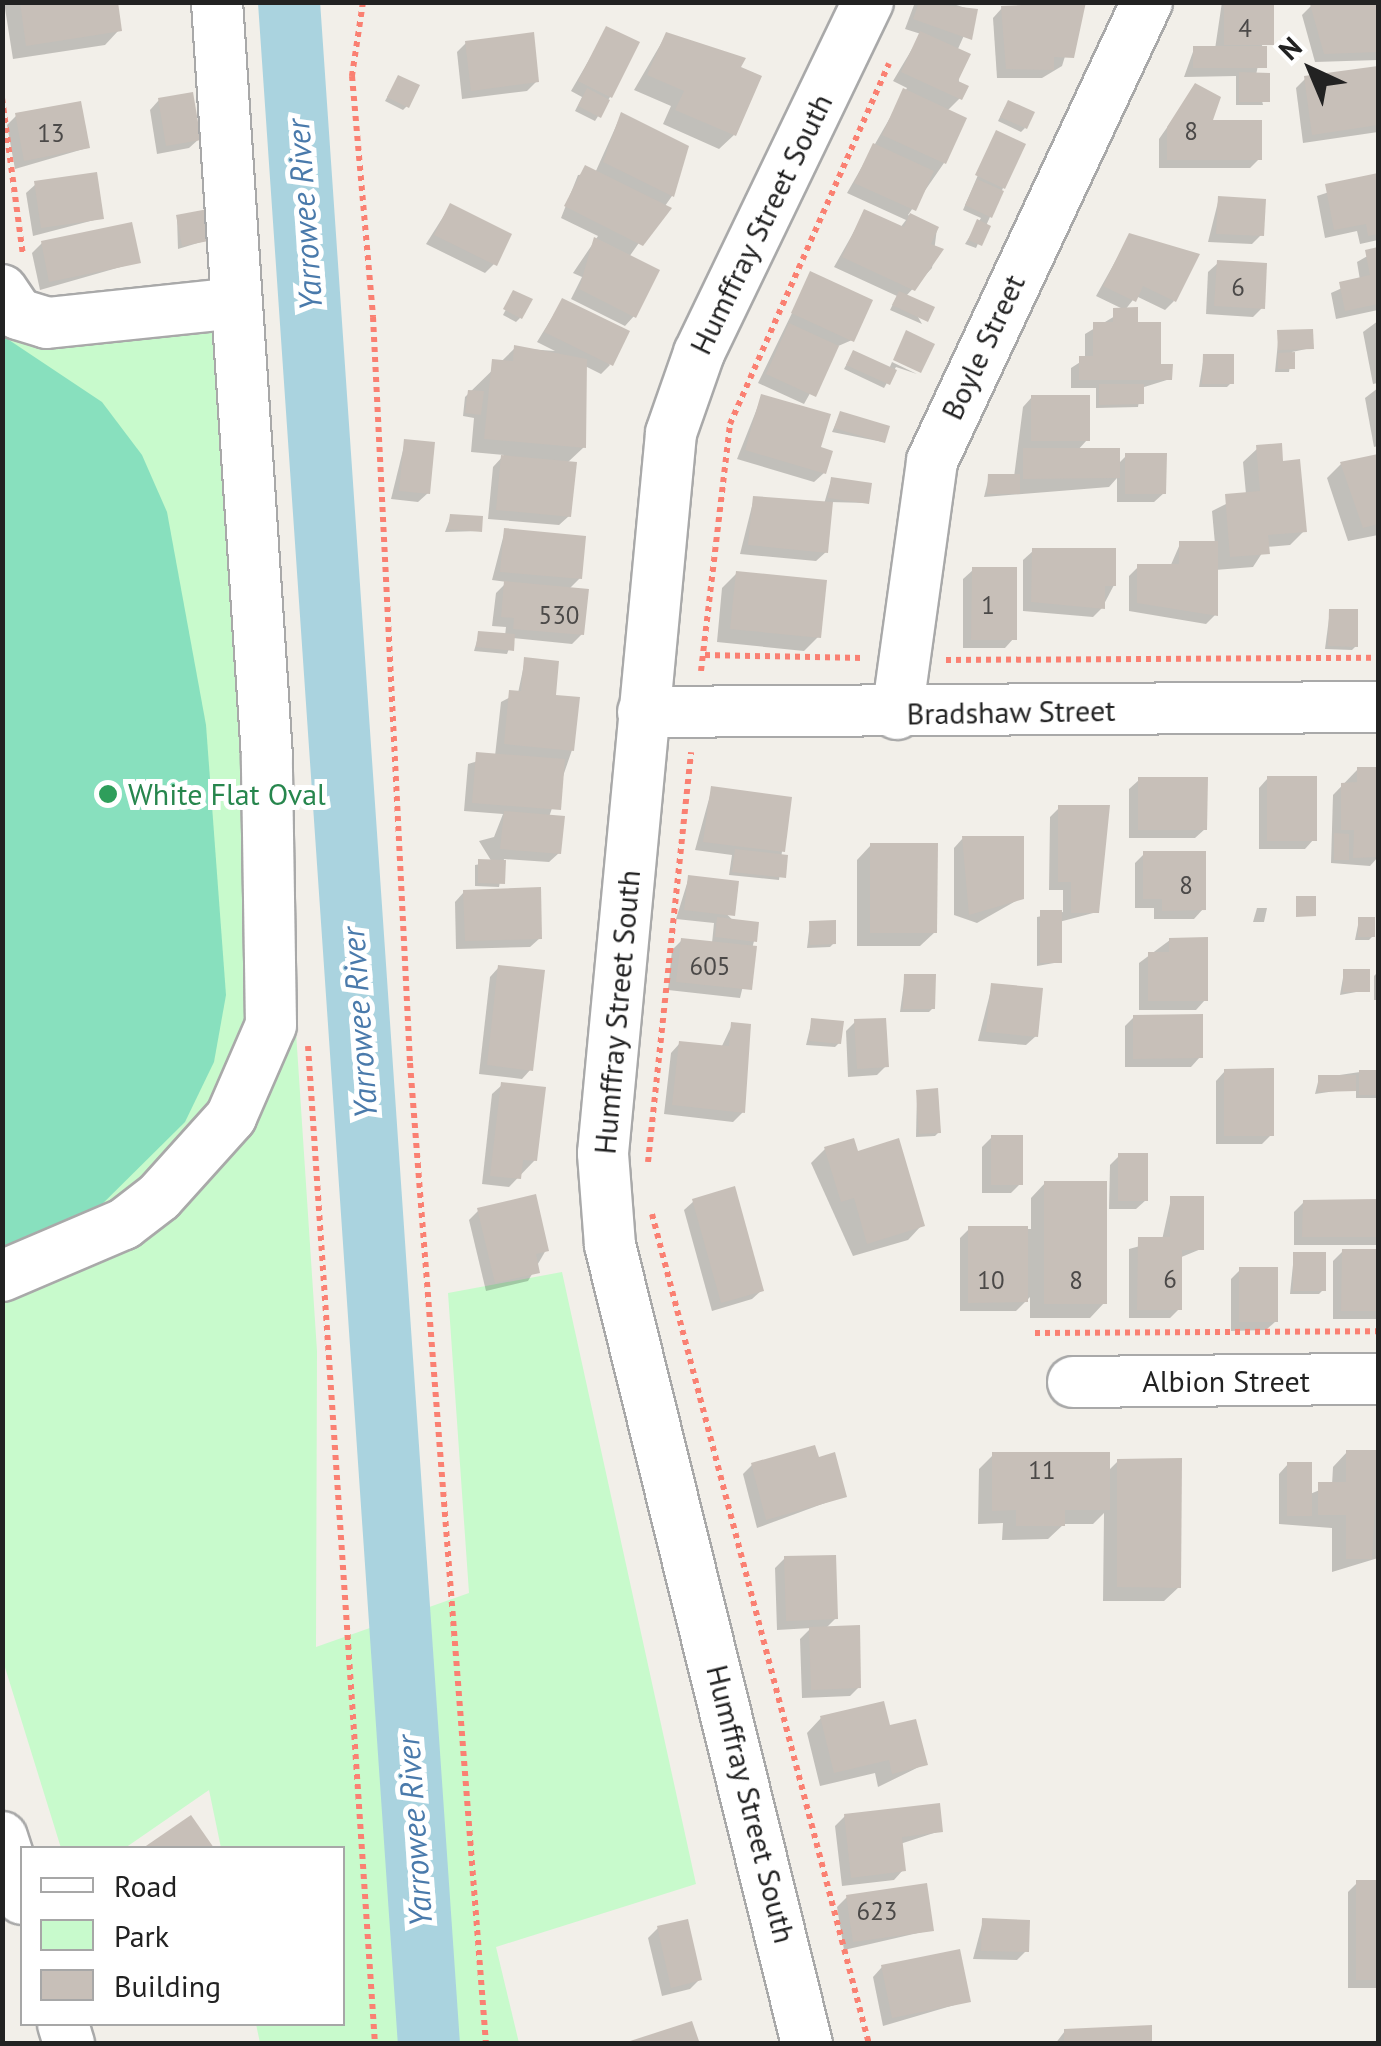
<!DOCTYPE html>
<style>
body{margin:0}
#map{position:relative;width:1381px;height:2046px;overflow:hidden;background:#f2efe9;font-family:"PT Sans",sans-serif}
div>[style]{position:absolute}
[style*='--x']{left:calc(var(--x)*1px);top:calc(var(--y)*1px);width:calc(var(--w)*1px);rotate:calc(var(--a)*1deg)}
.park>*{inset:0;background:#c8facc}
.pitch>*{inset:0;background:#88e0be}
.shadow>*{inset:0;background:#0003}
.river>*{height:62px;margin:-31px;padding:0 31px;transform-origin:31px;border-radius:31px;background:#aad3df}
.building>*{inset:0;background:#c7bfb8}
.path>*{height:6px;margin-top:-3px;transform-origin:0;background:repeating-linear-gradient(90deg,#fa8072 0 5px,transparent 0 10px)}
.roads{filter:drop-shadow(2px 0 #a9a9a9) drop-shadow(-2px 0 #a9a9a9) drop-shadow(0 2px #a9a9a9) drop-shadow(0 -2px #a9a9a9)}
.minor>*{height:50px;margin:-25px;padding:0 25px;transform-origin:25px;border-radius:25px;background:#fff}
.dots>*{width:28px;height:28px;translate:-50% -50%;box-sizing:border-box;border:5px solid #fff;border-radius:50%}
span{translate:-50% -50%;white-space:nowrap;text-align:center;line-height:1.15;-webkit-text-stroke:10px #fff;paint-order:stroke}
.number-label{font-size:25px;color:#4b4948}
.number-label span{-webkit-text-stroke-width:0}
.street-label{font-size:30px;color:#222}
.leisure-label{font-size:30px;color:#27864d}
.left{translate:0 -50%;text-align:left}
.water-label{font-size:32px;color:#4a7aab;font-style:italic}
.frame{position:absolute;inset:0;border:5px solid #222;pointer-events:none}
.legend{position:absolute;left:20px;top:1846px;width:325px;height:180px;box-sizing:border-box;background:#fff;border:2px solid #a7a7a7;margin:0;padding:12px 18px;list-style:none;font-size:30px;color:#222}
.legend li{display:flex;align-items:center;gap:20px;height:50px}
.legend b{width:50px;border:2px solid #a7a7a7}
.north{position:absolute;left:1261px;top:20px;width:100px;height:100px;-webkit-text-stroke:8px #fff;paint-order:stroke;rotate:316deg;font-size:28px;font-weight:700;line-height:40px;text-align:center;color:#222}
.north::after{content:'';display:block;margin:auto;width:35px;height:45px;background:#222;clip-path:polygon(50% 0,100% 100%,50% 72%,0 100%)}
</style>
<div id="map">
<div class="park">
<i style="clip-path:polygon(221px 292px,281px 804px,317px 1351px,316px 1647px,469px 1593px,448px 1293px,562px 1272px,696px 1884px,496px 1947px,519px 2043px,260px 2043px,256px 2024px,342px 2024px,342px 1848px,221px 1848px,209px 1790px,125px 1848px,61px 1848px,3px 1661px,2px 314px)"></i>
</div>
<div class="pitch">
<i style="clip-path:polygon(3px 336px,102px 402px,142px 455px,167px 512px,206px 725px,226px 995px,214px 1062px,185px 1122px,76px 1230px,3px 1259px)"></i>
</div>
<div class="shadow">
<i style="clip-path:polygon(4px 2px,115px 2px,119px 30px,105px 45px,13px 59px)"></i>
<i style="clip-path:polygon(947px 2px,975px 11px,957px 51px,960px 98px,947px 111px,944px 163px,908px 215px,937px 228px,932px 268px,906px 296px,922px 324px,890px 310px,897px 296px,834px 267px,865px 212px,900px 228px,906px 220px,847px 193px,907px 88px,893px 81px,921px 34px,905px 29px,914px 5px)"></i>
<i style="clip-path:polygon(1082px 2px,1062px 66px,1042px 78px,997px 78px,993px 18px,1002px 8px)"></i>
<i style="clip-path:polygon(1222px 2px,1271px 2px,1256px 75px,1263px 105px,1236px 105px,1236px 76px,1184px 77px,1194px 49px,1215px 49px)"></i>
<i style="clip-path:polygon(1377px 2px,1378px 60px,1315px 62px,1302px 15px,1311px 6px)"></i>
<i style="clip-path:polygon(607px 29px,610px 97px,595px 121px,575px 111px,582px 97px,571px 91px)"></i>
<i style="clip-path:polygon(666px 35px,734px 135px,719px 149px,663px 124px,671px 106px,634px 90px)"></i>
<i style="clip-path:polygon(466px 43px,537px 81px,527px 91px,462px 99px,457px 52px)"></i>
<i style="clip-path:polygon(1378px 69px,1378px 132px,1303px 143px,1296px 88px,1305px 79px)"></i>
<i style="clip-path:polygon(398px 78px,407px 106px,403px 110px,385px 101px)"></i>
<i style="clip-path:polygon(1196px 86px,1209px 123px,1259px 159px,1250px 168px,1159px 168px,1159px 139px)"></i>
<i style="clip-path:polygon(159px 100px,199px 139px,189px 148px,157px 154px,150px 110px)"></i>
<i style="clip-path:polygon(1005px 107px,1025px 128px,1021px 132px,998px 121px)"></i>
<i style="clip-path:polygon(17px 115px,87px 148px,15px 169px,7px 125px)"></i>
<i style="clip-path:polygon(621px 115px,686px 147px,672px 196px,629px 257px,634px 316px,625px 326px,571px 299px,582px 277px,573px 273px,598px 236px,561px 218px,578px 175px,595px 173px)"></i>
<i style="clip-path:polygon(996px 133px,1003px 188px,976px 248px,965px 244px,981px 218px,963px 210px)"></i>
<i style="clip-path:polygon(1378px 176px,1378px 240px,1360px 244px,1357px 231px,1325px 238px,1317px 196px)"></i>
<i style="clip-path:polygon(36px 184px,102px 218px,33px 236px,26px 193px)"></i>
<i style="clip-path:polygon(1219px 198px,1261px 235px,1252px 244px,1208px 242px)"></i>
<i style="clip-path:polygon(450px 206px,494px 264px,485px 273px,426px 244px)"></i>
<i style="clip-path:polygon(177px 218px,211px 239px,178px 249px)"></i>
<i style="clip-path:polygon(1130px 235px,1174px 301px,1165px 310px,1136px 296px,1125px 310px,1170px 379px,1141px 388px,1138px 407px,1096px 408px,1096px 388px,1071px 388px,1071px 368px,1085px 359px,1085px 334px,1125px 310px,1096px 296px)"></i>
<i style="clip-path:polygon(42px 243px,138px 262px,40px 290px,32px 253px)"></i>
<i style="clip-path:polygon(1378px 250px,1378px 310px,1336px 319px,1331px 293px,1360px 280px,1357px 262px)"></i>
<i style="clip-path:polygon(1218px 263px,1262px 308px,1253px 317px,1206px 314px,1208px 272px)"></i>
<i style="clip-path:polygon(811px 274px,852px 340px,836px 347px,804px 404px,758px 383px)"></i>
<i style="clip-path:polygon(514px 294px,520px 318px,516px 322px,503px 315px)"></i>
<i style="clip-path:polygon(562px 301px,610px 365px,601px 374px,585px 366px,584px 447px,567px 463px,569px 516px,559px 525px,488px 519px,493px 467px,504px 455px,471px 452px,474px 418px,463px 416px,465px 397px,515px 348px,555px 351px,537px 342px)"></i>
<i style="clip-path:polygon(1378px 321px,1378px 383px,1373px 384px,1363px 332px)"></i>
<i style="clip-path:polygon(1279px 332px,1311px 348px,1292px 352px,1289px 372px,1275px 372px)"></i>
<i style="clip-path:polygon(853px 353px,889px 369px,892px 362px,917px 374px,896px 367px,884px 388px,844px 369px)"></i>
<i style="clip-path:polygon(1204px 356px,1231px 383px,1227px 387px,1199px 387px)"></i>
<i style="clip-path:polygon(1378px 388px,1378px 446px,1374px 447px,1365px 398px)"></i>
<i style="clip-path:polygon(762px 396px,824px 473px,814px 482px,737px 459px)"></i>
<i style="clip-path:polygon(1032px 397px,1087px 440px,1077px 451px,1118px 464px,1126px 456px,1164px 493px,1154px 502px,1117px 502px,1117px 478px,1109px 487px,984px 497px,989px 477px,1014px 477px,1023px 407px)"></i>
<i style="clip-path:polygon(840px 414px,883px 442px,832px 432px)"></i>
<i style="clip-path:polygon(405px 442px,428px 493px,418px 502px,391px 499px)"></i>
<i style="clip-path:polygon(1258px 448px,1281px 463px,1304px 531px,1290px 545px,1266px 547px,1253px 567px,1215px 570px,1215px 615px,1206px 624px,1129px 611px,1129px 576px,1138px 567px,1170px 567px,1180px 544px,1215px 544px,1212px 511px,1246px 494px,1243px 462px)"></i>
<i style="clip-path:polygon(1378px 456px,1378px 535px,1348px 541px,1327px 478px,1341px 464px)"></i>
<i style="clip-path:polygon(831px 480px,867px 503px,830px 502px,826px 552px,816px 561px,740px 554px,754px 498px,824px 504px)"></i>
<i style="clip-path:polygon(451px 516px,479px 531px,445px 532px)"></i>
<i style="clip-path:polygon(505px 530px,580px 578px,568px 590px,582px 634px,572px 644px,513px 638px,507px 654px,474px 651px,479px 634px,505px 636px,506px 627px,492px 626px,496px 593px,507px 582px,492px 580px)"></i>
<i style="clip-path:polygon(1033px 551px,1114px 585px,1102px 608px,1093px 617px,1023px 611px,1023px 560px)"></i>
<i style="clip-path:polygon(973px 570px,1014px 638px,1005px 648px,963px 648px,963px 579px)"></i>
<i style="clip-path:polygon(737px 573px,818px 637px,804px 651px,717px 642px,722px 588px)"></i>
<i style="clip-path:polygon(1330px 611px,1356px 646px,1352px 650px,1325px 649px)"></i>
<i style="clip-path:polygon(525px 660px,554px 692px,572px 750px,549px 817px,559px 853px,549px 862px,504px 859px,499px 887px,475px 886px,475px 865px,492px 862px,479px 841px,494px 837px,503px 814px,464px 811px,468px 764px,495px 756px,501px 702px,518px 693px)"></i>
<i style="clip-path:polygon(1358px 769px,1378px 769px,1378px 857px,1370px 866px,1331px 863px,1333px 795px)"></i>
<i style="clip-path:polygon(1268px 778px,1314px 839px,1305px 849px,1259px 849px,1259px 788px)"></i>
<i style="clip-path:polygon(1139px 780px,1205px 829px,1195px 838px,1129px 838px,1129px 789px)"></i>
<i style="clip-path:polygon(712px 788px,782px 851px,779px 880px,729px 875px,732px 855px,695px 850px)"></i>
<i style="clip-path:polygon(1059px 808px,1097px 912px,1059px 922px,1060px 962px,1037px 966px,1037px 917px,1063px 912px,1063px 890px,1049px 890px,1050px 817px)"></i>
<i style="clip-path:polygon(963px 838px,1021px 898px,977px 923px,954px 915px,954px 848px)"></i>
<i style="clip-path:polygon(871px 845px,935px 932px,920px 946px,857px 946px,857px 860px)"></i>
<i style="clip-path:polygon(1144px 854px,1203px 909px,1194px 919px,1154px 919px,1154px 908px,1135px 908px,1135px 863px)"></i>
<i style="clip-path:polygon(689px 877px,754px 941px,740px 998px,668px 990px,672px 950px,682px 940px,712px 943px,714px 923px,676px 919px)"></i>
<i style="clip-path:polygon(464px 892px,540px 938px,530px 947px,456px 949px,455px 902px)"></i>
<i style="clip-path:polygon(1267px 908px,1264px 922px,1253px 922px,1257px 908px)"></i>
<i style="clip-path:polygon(1359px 920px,1373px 936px,1369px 940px,1355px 940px)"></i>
<i style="clip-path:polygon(810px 923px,834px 943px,830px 947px,807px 948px)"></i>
<i style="clip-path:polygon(1170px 940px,1205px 1000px,1196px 1010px,1139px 1010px,1139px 963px)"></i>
<i style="clip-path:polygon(499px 967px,531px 1069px,522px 1079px,479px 1074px,490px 977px)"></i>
<i style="clip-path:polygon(1344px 972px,1367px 990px,1340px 995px)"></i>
<i style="clip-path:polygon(1378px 972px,1378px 1000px,1374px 1000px,1374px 976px)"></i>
<i style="clip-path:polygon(905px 976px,933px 1008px,929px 1012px,900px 1012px)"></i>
<i style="clip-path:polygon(992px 986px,1036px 1036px,1026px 1045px,978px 1041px)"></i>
<i style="clip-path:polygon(1134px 1017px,1200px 1057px,1191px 1067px,1125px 1067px,1125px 1026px)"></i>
<i style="clip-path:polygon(812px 1020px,839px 1043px,835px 1047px,806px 1045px)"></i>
<i style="clip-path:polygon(855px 1022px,886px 1066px,877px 1075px,848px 1077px,846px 1031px)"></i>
<i style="clip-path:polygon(732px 1025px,743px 1112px,733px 1122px,664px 1114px,671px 1053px,680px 1043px,721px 1048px)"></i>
<i style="clip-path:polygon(1225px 1071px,1271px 1135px,1262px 1144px,1216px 1144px,1216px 1081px)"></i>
<i style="clip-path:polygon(1360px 1072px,1378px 1072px,1378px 1098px,1356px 1098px,1356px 1088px,1315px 1094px,1319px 1078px)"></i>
<i style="clip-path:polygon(502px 1085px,535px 1160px,509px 1187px,482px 1184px,492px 1094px)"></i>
<i style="clip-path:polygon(917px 1092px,939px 1132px,935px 1136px,916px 1137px)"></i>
<i style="clip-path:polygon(992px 1137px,1020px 1184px,1011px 1193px,982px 1193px,982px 1147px)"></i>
<i style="clip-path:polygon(825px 1149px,922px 1225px,908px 1240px,853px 1256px,811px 1163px)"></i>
<i style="clip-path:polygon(1119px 1156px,1146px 1200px,1136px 1209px,1109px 1209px,1110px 1165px)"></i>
<i style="clip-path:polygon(1045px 1183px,1104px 1303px,1090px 1318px,1030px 1318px,1030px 1297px,1016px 1311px,960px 1311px,960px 1238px,969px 1229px,1031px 1229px,1031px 1198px)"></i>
<i style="clip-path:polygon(1171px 1199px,1201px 1249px,1179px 1258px,1179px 1309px,1170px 1318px,1129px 1318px,1129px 1249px,1162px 1240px)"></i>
<i style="clip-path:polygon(694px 1201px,762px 1290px,752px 1299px,712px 1311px,684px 1210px)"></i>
<i style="clip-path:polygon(1304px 1202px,1378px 1202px,1378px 1245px,1294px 1245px,1294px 1212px)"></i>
<i style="clip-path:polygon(479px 1210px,546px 1250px,528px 1281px,486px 1291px,469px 1220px)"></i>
<i style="clip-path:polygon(1343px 1251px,1378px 1251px,1378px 1319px,1333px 1319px,1333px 1261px)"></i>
<i style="clip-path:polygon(1294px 1255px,1323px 1290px,1319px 1294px,1290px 1294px)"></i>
<i style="clip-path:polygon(1240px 1270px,1276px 1321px,1266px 1330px,1231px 1331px,1231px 1279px)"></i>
<i style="clip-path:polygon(1347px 1452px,1378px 1452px,1378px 1558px,1332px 1572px,1332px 1528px,1279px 1524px,1279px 1474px,1288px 1464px,1310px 1494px,1332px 1485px,1333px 1467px)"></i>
<i style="clip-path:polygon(993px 1455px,1107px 1472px,1118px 1461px,1179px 1587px,1164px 1601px,1103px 1601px,1104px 1513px,1093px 1524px,1064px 1524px,1048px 1539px,1002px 1540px,1003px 1523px,978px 1524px,979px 1469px)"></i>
<i style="clip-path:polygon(817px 1460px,844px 1496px,757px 1528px,743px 1474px,752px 1465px)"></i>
<i style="clip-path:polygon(785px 1558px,836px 1618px,825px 1629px,859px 1687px,850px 1696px,802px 1698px,800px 1639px,811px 1628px,777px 1630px,775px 1568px)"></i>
<i style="clip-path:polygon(821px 1718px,888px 1728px,925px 1764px,878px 1787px,875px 1773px,820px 1786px,807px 1733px)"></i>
<i style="clip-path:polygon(845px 1816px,940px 1831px,900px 1844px,903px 1870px,894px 1880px,842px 1886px,835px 1826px)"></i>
<i style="clip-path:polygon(1357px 1883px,1378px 1883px,1378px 1988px,1348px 1988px,1348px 1892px)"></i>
<i style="clip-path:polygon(847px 1897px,931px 1930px,844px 1950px,837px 1907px)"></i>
<i style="clip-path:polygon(983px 1921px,1026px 1951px,1017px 1960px,973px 1959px)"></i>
<i style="clip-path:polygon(658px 1928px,700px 1979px,690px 1989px,662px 1996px,648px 1938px)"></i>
<i style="clip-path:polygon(882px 1967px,968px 2001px,883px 2026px,873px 1977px)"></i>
<i style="clip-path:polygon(1065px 2031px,1150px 2044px,1055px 2044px)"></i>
</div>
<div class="river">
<i style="--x:289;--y:2;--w:2047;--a:86.08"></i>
</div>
<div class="building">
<i style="clip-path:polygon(20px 2px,118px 2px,122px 31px,26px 46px)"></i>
<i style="clip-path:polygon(919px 2px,978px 9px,972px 40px,913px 19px)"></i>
<i style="clip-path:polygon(1086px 2px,1074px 58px,1054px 57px,1054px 70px,1006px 69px,1001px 6px)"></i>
<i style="clip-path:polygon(1224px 2px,1274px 2px,1274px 45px,1224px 45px)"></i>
<i style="clip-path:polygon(1378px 2px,1378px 52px,1324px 54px,1310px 4px)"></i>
<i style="clip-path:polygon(606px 26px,640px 42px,612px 98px,578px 81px)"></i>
<i style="clip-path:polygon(920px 31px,971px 54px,958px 81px,969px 86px,962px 100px,901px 72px)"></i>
<i style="clip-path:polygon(534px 32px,539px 82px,471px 91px,465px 41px)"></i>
<i style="clip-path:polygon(666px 32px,746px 58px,741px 67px,762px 76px,736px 136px,675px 110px,684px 91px,647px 75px)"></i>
<i style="clip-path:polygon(1193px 46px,1267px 46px,1267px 68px,1193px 68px)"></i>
<i style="clip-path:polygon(1378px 66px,1378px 125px,1312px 135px,1304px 76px)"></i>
<i style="clip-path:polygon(1239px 72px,1270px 73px,1270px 102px,1239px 102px)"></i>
<i style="clip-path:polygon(398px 75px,420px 85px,409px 108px,387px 97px)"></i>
<i style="clip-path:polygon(1195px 83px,1221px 97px,1213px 120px,1262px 120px,1262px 160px,1167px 160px,1167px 127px)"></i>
<i style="clip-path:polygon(587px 88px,610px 100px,601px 118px,578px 106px)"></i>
<i style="clip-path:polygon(903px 88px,967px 118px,946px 164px,882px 135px)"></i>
<i style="clip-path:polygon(193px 92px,201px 140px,166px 146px,158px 98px)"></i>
<i style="clip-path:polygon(1008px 100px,1035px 112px,1027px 129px,1000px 117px)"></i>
<i style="clip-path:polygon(81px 101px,90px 148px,24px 161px,15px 113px)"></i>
<i style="clip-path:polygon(621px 112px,689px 146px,674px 197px,603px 162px)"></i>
<i style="clip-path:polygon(996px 130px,1026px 144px,1005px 189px,975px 175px)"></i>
<i style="clip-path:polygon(873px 143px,934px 171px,916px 211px,854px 183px)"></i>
<i style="clip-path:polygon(585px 165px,672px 208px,643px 246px,564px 206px)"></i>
<i style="clip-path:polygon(97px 172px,104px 219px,41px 228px,34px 181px)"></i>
<i style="clip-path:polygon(1378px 173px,1378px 234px,1368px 236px,1366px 224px,1334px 230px,1325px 184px)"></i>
<i style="clip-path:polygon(977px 179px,1004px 191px,992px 218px,965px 205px)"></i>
<i style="clip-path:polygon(1218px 196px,1266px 199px,1264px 236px,1216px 234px)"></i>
<i style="clip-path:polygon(450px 203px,512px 234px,497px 266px,434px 235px)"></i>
<i style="clip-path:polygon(208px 209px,214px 240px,182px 246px,176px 215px)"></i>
<i style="clip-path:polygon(864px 209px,904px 227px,910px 213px,939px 227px,931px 244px,944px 249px,915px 291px,842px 257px)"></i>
<i style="clip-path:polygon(977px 219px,991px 226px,982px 246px,968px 240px)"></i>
<i style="clip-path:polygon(132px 222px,141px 263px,49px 282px,41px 241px)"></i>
<i style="clip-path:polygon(1129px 233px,1200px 254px,1176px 302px,1143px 286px,1136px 302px,1103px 286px)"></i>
<i style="clip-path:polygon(594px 237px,660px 270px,636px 318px,579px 289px)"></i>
<i style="clip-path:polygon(1378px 247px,1378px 304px,1345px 311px,1339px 282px,1370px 275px,1365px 250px)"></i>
<i style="clip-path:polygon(1217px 260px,1267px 263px,1265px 309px,1214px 306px)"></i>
<i style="clip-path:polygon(810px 271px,873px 300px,854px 342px,791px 313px)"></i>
<i style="clip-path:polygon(513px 290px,533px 299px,522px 319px,503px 309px)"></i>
<i style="clip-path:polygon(899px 291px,935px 307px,928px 322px,892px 305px)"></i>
<i style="clip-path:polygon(562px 298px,630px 331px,613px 366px,544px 332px)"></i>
<i style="clip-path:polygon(1138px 307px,1138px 322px,1161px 322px,1161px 364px,1173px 364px,1172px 380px,1079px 380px,1079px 356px,1093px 356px,1093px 322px,1113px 322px,1113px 308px)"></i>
<i style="clip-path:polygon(789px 323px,839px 346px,816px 397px,766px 374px)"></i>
<i style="clip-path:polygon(1313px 329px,1314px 349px,1278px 350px,1277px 330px)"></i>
<i style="clip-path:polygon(906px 330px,935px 344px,921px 373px,893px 360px)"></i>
<i style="clip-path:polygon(514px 345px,587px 359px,586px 448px,484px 439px,492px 359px,513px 361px)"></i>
<i style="clip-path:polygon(853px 350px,897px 370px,890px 385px,846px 365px)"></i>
<i style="clip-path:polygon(1295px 352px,1295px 369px,1278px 369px,1278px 353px)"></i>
<i style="clip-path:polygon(1203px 354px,1234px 354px,1234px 384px,1202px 384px)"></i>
<i style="clip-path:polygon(1099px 384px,1144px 384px,1144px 404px,1099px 405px)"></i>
<i style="clip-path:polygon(468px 390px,484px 391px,481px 415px,465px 413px)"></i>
<i style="clip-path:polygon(761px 394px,831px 414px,821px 447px,833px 451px,826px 474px,745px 450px)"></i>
<i style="clip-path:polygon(1031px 395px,1090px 395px,1090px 441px,1031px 441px)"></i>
<i style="clip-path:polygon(840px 411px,890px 426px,885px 443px,834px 428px)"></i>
<i style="clip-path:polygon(404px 439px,435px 442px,430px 494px,399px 491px)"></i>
<i style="clip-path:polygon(1282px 443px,1283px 461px,1300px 459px,1307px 532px,1268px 535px,1270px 554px,1230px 557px,1225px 494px,1260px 491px,1256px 445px)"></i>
<i style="clip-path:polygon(1023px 448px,1120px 448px,1120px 478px,1023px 479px)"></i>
<i style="clip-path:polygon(1125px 453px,1167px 453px,1166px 494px,1125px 494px)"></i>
<i style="clip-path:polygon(1378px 454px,1378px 524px,1363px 528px,1340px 462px)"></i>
<i style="clip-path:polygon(501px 455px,577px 462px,571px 517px,496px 510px)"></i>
<i style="clip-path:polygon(988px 474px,1020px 474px,1020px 494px,987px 494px)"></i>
<i style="clip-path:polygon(831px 477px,872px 483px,869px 504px,828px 498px)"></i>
<i style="clip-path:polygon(753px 496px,833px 502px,828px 553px,748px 545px)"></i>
<i style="clip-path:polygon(450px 514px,483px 516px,482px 532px,448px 529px)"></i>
<i style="clip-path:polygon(504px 528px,586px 536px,582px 579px,500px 572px)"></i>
<i style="clip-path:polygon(1179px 541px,1218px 541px,1218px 616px,1137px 603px,1137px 564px,1179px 564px)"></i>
<i style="clip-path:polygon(1032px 548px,1116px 548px,1116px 586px,1105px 586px,1105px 609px,1031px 602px)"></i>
<i style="clip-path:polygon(972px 567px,1017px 567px,1017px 640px,971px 640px)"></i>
<i style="clip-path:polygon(736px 571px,827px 580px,821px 638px,730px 629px)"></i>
<i style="clip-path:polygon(504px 581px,589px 589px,584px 635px,513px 629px,514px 618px,501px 617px)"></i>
<i style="clip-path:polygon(1329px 609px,1358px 609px,1358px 647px,1328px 646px)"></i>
<i style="clip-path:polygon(478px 631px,515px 634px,514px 651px,476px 647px)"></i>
<i style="clip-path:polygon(524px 657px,559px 661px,556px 695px,580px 697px,574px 751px,504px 744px,509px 690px,521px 691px)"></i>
<i style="clip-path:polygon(476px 752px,565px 759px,561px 810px,472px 803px)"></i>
<i style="clip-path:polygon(1357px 767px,1378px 767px,1378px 857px,1353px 858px,1354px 830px,1341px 830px,1341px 783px,1357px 782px)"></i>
<i style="clip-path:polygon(1267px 776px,1317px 776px,1317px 841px,1267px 841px)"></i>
<i style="clip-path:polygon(1138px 777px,1208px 777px,1207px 830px,1138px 830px)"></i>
<i style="clip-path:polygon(711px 786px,792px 797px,785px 852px,703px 842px)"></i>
<i style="clip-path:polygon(1058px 805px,1110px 805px,1099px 913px,1071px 913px,1071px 882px,1058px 882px)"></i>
<i style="clip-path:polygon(504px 811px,565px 816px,561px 854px,500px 849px)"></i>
<i style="clip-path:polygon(1334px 833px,1349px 834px,1349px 860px,1334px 860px)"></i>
<i style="clip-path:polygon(962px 836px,1024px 836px,1024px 899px,969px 915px)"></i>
<i style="clip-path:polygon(870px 843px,938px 843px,937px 933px,870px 933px)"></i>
<i style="clip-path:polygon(735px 849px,788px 855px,786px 878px,732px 872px)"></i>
<i style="clip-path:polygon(1143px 851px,1206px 851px,1206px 910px,1162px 911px,1162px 899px,1143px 899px)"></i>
<i style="clip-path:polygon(478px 859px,506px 860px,505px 884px,478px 883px)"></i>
<i style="clip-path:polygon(688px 875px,739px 881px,735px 916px,684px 910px)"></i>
<i style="clip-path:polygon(541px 887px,542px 939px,465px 941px,463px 890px)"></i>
<i style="clip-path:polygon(1296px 896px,1316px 896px,1316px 916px,1296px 917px)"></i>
<i style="clip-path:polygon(1040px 910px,1062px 910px,1062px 963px,1040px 963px)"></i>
<i style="clip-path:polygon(717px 917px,759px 922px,757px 942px,715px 937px)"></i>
<i style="clip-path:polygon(1358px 917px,1375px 917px,1375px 937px,1358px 937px)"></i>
<i style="clip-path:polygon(836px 920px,836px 944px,810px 945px,809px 921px)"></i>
<i style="clip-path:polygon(1208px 937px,1208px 1001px,1148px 1001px,1148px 952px,1169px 952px,1169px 938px)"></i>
<i style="clip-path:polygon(681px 938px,757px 946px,752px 990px,676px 982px)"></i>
<i style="clip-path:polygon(498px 965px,545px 970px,533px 1071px,487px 1065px)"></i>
<i style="clip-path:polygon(1343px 969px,1370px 969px,1370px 992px,1343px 992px)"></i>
<i style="clip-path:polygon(904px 974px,936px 974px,935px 1009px,903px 1009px)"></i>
<i style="clip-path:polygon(991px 983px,1043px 988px,1038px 1037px,986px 1032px)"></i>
<i style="clip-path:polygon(1203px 1014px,1203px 1058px,1133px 1059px,1133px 1015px)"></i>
<i style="clip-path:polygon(811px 1018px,844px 1021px,841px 1044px,809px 1041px)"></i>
<i style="clip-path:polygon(886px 1018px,889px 1067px,857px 1069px,854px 1019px)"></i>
<i style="clip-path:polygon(731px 1022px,751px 1024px,745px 1113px,672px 1105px,679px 1041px,729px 1046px)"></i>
<i style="clip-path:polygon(1274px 1068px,1274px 1136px,1224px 1136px,1224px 1069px)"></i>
<i style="clip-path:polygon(1359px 1070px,1378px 1070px,1378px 1095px,1359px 1095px)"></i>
<i style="clip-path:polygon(1318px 1075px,1356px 1075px,1356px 1091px,1318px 1092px)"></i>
<i style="clip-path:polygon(501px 1082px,546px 1087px,537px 1161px,523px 1160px,521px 1179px,490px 1176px)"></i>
<i style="clip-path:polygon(938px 1088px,941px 1133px,919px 1134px,916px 1090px)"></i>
<i style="clip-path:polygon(991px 1135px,1023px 1135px,1023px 1185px,991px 1185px)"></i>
<i style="clip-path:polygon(854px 1138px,858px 1151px,899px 1138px,925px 1226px,867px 1244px,854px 1198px,841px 1202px,824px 1147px)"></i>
<i style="clip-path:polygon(1118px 1153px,1148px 1153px,1148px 1201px,1118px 1201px)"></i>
<i style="clip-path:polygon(1044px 1181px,1107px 1181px,1107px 1304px,1044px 1304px)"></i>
<i style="clip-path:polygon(735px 1186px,764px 1291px,721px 1303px,692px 1199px)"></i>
<i style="clip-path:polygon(536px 1194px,549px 1251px,536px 1254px,540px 1273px,495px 1283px,477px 1208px)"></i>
<i style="clip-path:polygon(1170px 1196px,1204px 1196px,1204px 1250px,1182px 1250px,1182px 1310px,1137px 1310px,1138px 1237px,1170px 1237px)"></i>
<i style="clip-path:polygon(1378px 1199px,1378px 1237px,1302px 1237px,1303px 1200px)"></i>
<i style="clip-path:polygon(968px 1226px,1028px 1226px,1028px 1302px,968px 1303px)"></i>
<i style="clip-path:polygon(1342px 1249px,1378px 1249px,1378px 1311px,1341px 1311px)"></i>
<i style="clip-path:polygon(1293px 1252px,1326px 1252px,1326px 1291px,1293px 1291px)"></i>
<i style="clip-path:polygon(1239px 1267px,1278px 1267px,1278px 1322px,1239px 1322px)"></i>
<i style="clip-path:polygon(815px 1445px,819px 1457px,835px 1452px,847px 1497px,766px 1520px,751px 1463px)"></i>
<i style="clip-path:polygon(1346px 1450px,1378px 1450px,1372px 1559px,1346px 1559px,1346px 1515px,1318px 1515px,1318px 1482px,1346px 1482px)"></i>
<i style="clip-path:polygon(992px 1452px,1110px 1452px,1110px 1510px,1065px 1510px,1065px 1526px,1016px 1526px,1016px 1510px,992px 1511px)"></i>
<i style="clip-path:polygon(1182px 1458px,1181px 1588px,1117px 1587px,1117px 1459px)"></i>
<i style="clip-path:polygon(1287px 1462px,1312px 1462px,1312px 1516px,1287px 1516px)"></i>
<i style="clip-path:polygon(836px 1555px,838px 1619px,786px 1621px,784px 1556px)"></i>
<i style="clip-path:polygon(860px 1625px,861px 1688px,811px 1690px,809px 1627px)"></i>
<i style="clip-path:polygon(884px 1701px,890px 1725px,916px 1719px,928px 1765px,892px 1774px,889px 1760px,834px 1773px,820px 1716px)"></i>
<i style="clip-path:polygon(940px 1803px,943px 1832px,902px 1837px,906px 1871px,851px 1878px,844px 1814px)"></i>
<i style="clip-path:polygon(191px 1815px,214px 1848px,143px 1848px)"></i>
<i style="clip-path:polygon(1356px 1880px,1378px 1880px,1378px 1980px,1356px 1980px)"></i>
<i style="clip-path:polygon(927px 1883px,934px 1931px,853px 1942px,846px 1895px)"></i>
<i style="clip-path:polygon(982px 1918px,1030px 1920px,1029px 1952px,981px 1951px)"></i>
<i style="clip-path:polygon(688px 1919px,702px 1980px,671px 1988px,657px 1926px)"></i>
<i style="clip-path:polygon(960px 1949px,971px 2002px,892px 2018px,881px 1965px)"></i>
<i style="clip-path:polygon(692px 2021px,700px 2044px,624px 2044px,624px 2043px)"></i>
<i style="clip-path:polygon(1152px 2025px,1152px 2044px,1064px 2044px,1064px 2029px)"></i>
</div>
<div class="path">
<i style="--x:363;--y:2;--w:75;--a:98.5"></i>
<i style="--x:352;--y:76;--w:242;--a:85"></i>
<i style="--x:373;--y:317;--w:747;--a:87.16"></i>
<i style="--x:410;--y:1063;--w:984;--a:85.57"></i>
<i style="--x:2;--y:98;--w:159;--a:82.4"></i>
<i style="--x:705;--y:655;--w:158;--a:1.1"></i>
<i style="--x:946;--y:660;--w:432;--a:-0.3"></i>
<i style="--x:701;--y:671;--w:249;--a:-83.3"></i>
<i style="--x:730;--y:424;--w:394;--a:-66.2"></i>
<i style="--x:308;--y:1046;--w:1000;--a:86.16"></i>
<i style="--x:648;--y:1162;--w:412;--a:-84"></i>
<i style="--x:652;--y:1214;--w:858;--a:75.35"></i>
<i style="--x:1035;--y:1333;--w:343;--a:-0.3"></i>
</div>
<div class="roads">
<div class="minor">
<i style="--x:2;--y:290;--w:29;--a:56"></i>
<i style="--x:18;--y:314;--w:30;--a:17"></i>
<i style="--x:47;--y:323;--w:190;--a:-6"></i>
<i style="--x:643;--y:712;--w:735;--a:-0.39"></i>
<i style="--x:897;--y:714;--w:255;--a:-82.1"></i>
<i style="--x:932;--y:461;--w:507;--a:-64.9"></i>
<i style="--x:2;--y:1276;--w:133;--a:-23.1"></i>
<i style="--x:124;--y:1224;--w:44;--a:-37.6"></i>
<i style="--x:159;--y:1197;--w:108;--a:-48"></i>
<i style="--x:231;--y:1117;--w:100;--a:-66.5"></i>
<i style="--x:271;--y:1025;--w:268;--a:-90.9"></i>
<i style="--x:267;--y:757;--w:757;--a:-93.79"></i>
<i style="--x:1073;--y:1382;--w:305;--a:-0.6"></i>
<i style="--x:2;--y:1837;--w:65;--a:72.1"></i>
<i style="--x:63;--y:2024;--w:21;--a:73"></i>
<i style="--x:807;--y:2044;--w:823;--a:-103.85"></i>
<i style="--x:610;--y:1245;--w:92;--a:-94.4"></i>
<i style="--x:603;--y:1153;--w:723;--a:-84.6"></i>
<i style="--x:671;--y:433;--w:85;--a:-70.7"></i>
<i style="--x:699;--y:353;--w:390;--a:-64.3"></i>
</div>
</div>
<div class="dots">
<i style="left:108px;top:794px;background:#2e9e5b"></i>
</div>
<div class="number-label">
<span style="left:1245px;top:28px">4</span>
<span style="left:1191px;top:131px">8</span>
<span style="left:51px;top:133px">13</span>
<span style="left:1238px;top:287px">6</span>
<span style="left:988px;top:605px">1</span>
<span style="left:559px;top:615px">530</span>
<span style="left:1186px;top:885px">8</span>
<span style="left:710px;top:966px">605</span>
<span style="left:1170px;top:1279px">6</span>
<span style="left:991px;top:1280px">10</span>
<span style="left:1076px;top:1280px">8</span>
<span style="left:1042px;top:1470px">11</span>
<span style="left:877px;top:1911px">623</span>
</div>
<div class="street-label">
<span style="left:761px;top:224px;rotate:-64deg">Humffray Street South</span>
<span style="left:983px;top:347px;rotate:-65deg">Boyle Street</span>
<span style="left:1011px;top:712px;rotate:-1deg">Bradshaw Street</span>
<span style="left:617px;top:1012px;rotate:-85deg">Humffray Street South</span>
<span style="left:1226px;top:1381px">Albion Street</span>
<span style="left:751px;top:1804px;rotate:76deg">Humffray Street South</span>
</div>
<div class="leisure-label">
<span class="left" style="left:128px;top:794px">White Flat Oval</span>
</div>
<div class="water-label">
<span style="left:304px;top:215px;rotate:-94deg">Yarrowee River</span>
<span style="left:359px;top:1023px;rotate:-94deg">Yarrowee River</span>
<span style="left:414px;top:1831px;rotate:-94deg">Yarrowee River</span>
</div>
<div class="frame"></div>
<ul class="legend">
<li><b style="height:12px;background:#fff"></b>Road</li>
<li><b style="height:28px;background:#c8facc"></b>Park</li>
<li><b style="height:28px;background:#c7bfb8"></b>Building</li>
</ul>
<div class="north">N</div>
</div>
